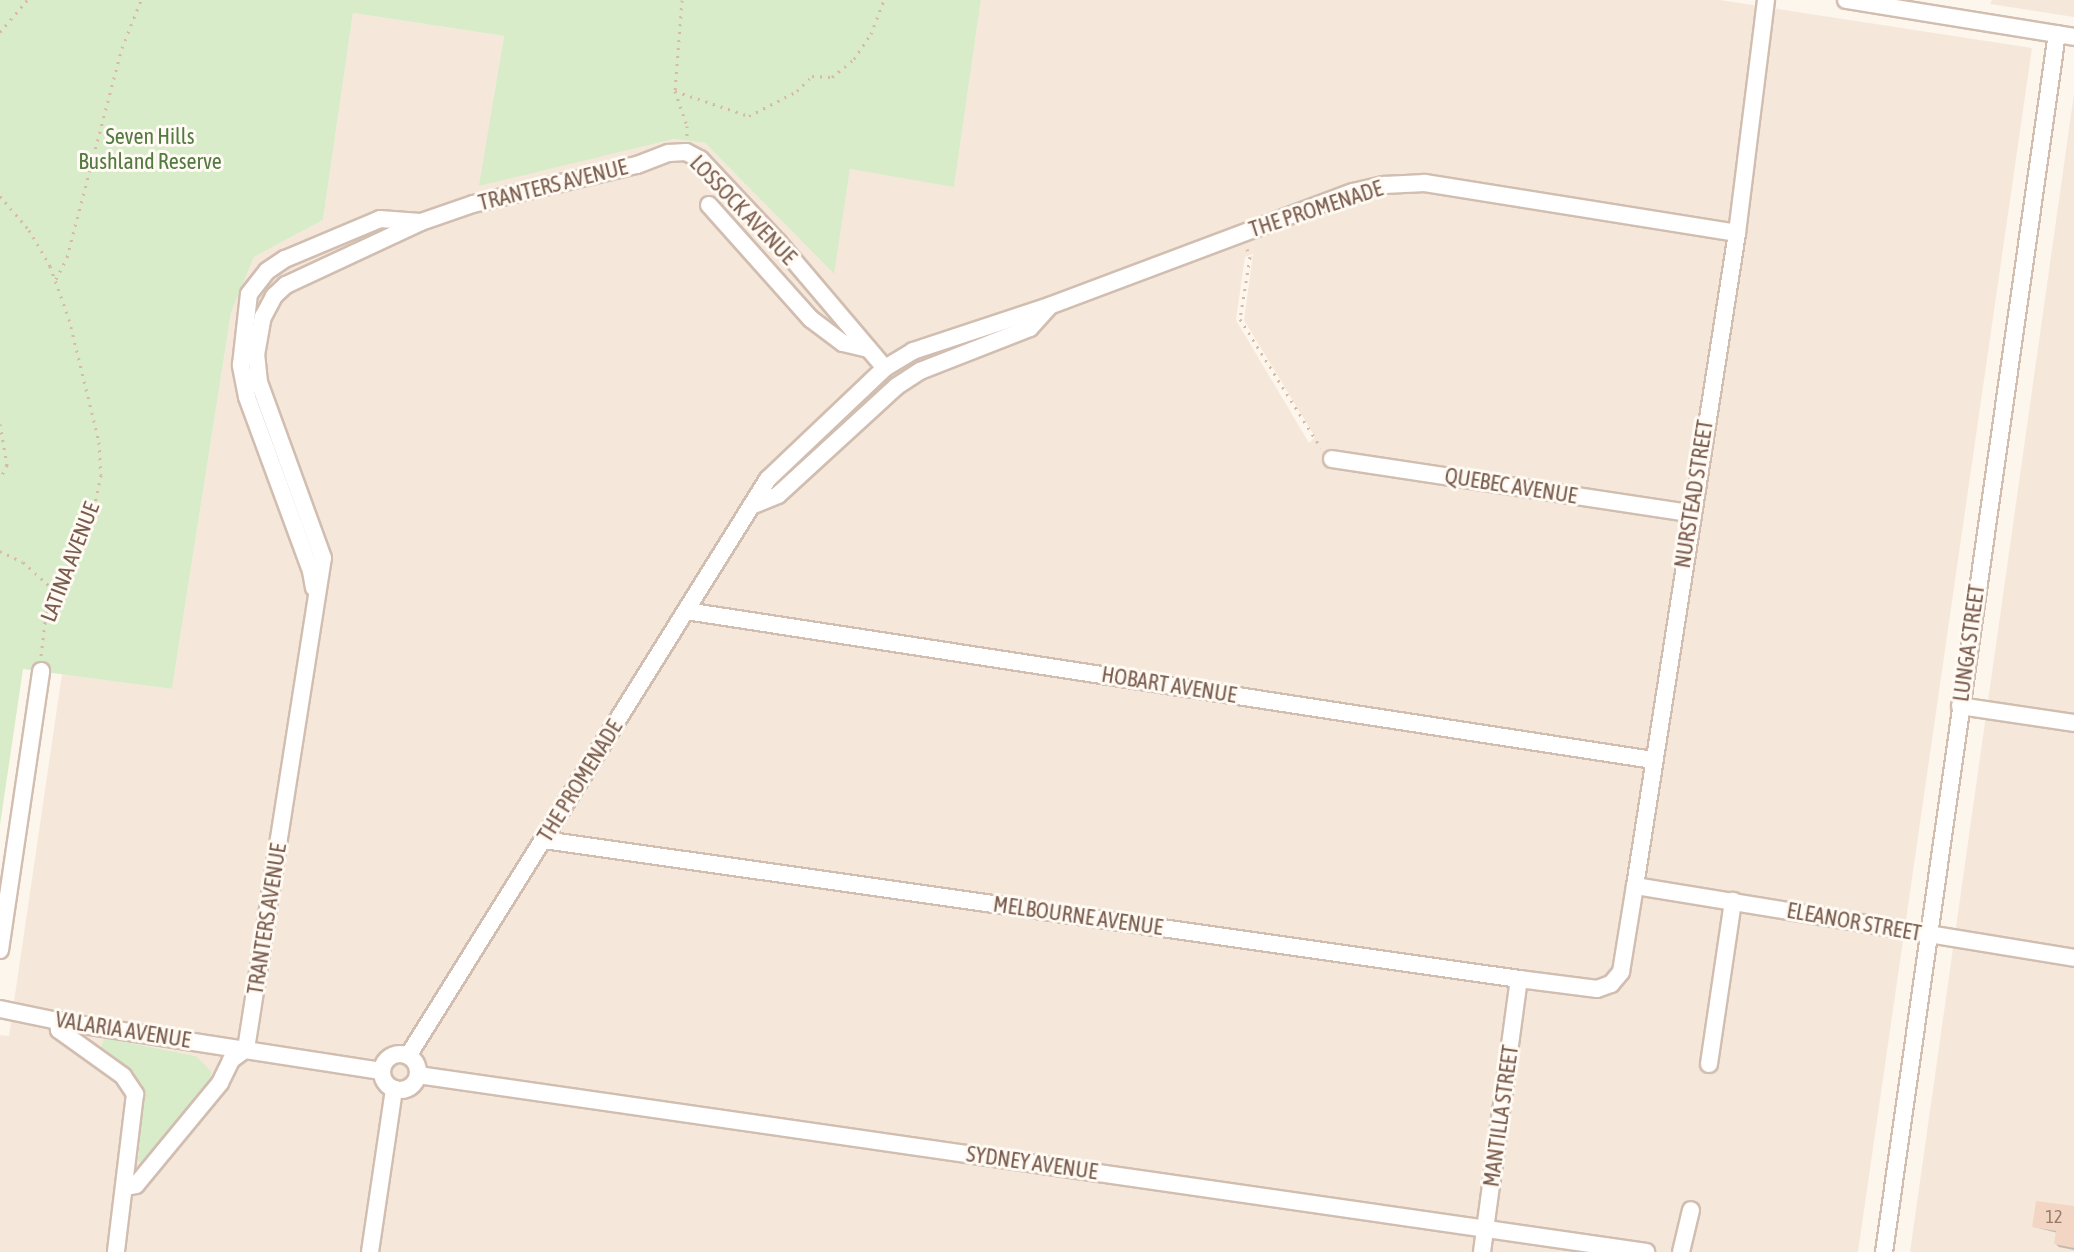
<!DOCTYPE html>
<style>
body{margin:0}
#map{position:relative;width:2074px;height:1252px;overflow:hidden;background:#fdf6ec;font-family:"Asap Condensed",sans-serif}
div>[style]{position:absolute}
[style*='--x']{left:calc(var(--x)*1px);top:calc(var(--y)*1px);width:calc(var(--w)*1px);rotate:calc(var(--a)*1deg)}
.residential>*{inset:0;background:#f5e8da}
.green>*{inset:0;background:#d8ecc9}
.shadow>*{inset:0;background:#0003}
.building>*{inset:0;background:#f3d5c3}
.path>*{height:3px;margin-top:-1.5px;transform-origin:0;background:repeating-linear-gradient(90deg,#d9b8a5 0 2px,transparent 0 8px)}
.roads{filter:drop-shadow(2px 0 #d1beb0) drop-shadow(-2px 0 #d1beb0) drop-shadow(0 2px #d1beb0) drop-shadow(0 -2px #d1beb0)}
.minor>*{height:16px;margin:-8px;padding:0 8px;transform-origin:8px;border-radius:8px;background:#fff}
.minor>.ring{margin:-8px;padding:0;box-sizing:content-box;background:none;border:16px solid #fff;border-radius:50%}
span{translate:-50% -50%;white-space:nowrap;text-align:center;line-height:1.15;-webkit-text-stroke:6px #fffaf3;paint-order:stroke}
.number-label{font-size:18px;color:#987a6a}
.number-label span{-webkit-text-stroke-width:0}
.park-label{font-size:22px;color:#537a41}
.street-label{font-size:22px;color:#7a5c4d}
</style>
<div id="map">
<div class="residential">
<i style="clip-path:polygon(evenodd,981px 0,1720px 0,2032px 48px,1858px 1252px,0 1252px,0 1035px,9px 1036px,62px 674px,172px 689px,231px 313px,254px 257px,323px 220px,353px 13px,504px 36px,480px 185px,674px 139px,705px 143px,833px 273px,850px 169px,954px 186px,981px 0,1253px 254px,1244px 320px,1315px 437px,1309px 443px,1236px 320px,1245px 257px,1253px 254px,981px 0,104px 1038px,196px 1056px,212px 1076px,144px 1162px,138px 1161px,143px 1100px,140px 1086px,133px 1073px,101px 1047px,104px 1038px)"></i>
<i style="clip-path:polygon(1992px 0,2074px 0,2074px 17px,1990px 4px)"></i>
<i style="clip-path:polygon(2074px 94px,2074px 1252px,1910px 1252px)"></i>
</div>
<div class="green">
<i style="clip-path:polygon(0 0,981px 0,954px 187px,850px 169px,834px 274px,705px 143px,674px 139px,479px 186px,504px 36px,353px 13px,323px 220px,254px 257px,231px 313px,172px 689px,23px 669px,0 825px)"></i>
<i style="clip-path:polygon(104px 1038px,196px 1056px,211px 1071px,211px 1080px,142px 1163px,138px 1161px,143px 1100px,140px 1086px,133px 1073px,101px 1047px)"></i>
</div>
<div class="shadow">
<i style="clip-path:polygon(2074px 1208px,2074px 1250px,2059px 1247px,2056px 1244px,2058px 1233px,2034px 1227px)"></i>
</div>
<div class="building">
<i style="clip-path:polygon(2036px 1201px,2074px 1206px,2074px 1248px,2054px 1244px,2056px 1231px,2032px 1227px)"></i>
</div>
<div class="path">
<i style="--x:682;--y:0;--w:91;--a:94.4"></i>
<i style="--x:675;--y:91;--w:37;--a:71"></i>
<i style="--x:687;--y:126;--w:10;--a:90"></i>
<i style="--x:0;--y:32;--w:42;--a:-49.8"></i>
<i style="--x:675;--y:91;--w:78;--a:18.7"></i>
<i style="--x:749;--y:116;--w:54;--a:-27.5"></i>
<i style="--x:797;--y:91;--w:21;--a:-45"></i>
<i style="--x:812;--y:76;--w:20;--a:3"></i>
<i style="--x:832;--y:77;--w:28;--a:-39"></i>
<i style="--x:854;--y:59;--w:30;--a:-56"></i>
<i style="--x:871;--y:34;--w:36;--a:-69"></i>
<i style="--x:0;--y:196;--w:45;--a:49.5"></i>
<i style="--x:29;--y:230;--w:42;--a:59.7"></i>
<i style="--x:50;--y:266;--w:56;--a:70.3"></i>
<i style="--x:69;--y:319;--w:127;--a:76.3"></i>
<i style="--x:99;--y:442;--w:33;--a:87"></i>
<i style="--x:101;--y:475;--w:39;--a:102"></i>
<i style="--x:93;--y:513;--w:45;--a:109.7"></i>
<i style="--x:78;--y:555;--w:67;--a:118.5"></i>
<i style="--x:46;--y:614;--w:42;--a:96.8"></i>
<i style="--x:1247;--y:249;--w:9;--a:69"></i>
<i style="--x:1250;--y:257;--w:63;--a:99.2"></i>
<i style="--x:1240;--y:319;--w:152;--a:57.9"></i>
<i style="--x:56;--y:279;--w:25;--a:-63"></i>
<i style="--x:67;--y:257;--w:216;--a:-75.3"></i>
<i style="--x:122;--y:48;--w:52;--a:-68.4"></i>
<i style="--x:0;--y:424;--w:42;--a:80.3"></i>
<i style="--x:7;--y:465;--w:16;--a:117"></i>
<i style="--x:0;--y:551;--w:25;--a:26"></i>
<i style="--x:23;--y:562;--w:43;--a:42.2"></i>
</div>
<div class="roads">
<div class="minor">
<i style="--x:1846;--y:0;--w:231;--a:9.2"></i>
<i style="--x:709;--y:205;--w:153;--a:48.2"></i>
<i style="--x:811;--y:319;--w:40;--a:37"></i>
<i style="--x:843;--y:343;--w:26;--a:13"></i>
<i style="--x:1332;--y:459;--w:363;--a:8.6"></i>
<i style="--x:751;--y:506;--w:29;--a:-22"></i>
<i style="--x:778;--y:495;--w:161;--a:-42.5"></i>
<i style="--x:897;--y:386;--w:27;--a:-33"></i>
<i style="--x:920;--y:371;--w:118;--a:-21.4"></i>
<i style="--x:1030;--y:328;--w:27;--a:-48"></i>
<i style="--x:314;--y:588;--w:17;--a:-100"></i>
<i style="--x:311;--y:571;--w:185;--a:-110.2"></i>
<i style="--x:247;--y:397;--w:33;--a:-101"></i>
<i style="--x:241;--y:365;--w:71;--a:-83.6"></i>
<i style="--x:249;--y:294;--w:29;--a:-52"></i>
<i style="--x:267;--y:271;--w:22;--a:-34"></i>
<i style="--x:285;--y:259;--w:103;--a:-22.8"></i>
<i style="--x:380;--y:219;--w:40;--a:4.3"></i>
<i style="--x:686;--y:611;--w:978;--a:8.76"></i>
<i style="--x:1960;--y:706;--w:115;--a:8.5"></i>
<i style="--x:544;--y:840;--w:985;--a:8.11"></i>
<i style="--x:1519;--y:979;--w:79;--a:7.3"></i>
<i style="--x:1597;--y:989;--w:15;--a:-20"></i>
<i style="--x:1611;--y:984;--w:16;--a:-50"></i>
<i style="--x:1621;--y:972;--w:87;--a:-80.8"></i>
<i style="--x:1635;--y:886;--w:661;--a:-81.12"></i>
<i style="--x:1737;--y:233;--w:235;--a:-82.9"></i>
<i style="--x:1635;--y:886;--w:445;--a:9.3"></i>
<i style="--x:0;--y:950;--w:282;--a:-81.6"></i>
<i style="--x:0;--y:1009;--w:59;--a:11.7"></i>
<i style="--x:58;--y:1021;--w:327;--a:8.8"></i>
<i style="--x:58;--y:1021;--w:9;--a:84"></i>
<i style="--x:59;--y:1030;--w:79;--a:35.7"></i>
<i style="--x:123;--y:1076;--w:22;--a:56"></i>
<i style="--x:135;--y:1094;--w:159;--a:96.9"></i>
<i class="ring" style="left:382px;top:1054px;width:20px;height:20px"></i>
<i style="--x:408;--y:1056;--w:680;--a:-58.04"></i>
<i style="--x:768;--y:479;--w:161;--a:-43.5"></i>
<i style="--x:885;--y:368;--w:33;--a:-31"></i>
<i style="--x:913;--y:351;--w:143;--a:-18.3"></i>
<i style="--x:1049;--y:306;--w:325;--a:-20.6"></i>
<i style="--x:1353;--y:192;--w:32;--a:-13"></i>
<i style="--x:1384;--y:185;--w:41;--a:-2.8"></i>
<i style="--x:1425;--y:183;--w:316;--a:9.1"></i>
<i style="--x:1709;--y:1064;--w:165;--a:-81.6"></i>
<i style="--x:418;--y:1075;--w:1241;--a:8.2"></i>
<i style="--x:126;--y:1187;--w:10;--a:-11"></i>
<i style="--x:136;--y:1185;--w:132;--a:-50.5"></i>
<i style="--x:220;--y:1083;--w:25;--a:-64"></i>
<i style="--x:231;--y:1060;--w:19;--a:-36"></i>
<i style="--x:246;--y:1049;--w:497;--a:-81.1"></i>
<i style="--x:323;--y:558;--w:187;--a:-110"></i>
<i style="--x:259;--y:382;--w:27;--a:-96"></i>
<i style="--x:256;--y:355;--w:39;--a:-80"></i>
<i style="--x:263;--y:317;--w:24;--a:-62"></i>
<i style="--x:274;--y:296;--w:16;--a:-43"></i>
<i style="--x:286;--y:285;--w:149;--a:-25"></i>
<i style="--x:421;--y:222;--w:55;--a:-19.1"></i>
<i style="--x:473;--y:204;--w:169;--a:-13.4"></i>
<i style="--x:637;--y:165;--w:34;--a:-21"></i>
<i style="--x:669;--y:153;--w:17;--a:-3"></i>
<i style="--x:686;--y:152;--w:16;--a:27"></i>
<i style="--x:700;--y:159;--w:114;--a:46.8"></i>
<i style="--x:778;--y:242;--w:165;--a:49.7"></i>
<i style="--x:370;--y:1252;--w:165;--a:-81.6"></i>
<i style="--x:1482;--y:1252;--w:275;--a:-82.3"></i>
<i style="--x:1681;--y:1252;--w:43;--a:-76.6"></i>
<i style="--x:1884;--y:1252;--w:1230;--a:-81.92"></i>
</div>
</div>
<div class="number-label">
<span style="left:2054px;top:1217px">12</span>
</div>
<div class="park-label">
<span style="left:150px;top:149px">Seven Hills<br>Bushland Reserve</span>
</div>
<div class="street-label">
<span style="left:553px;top:185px;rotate:-14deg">TRANTERS AVENUE</span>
<span style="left:1316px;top:209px;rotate:-18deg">THE PROMENADE</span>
<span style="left:743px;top:210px;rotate:46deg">LOSSOCK AVENUE</span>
<span style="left:1511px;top:486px;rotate:9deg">QUEBEC AVENUE</span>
<span style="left:1694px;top:494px;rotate:-81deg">NURSTEAD STREET</span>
<span style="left:70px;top:562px;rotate:-69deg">LATINA AVENUE</span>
<span style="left:1969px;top:643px;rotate:-82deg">LUNGA STREET</span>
<span style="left:1169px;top:685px;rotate:9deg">HOBART AVENUE</span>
<span style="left:580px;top:781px;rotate:-58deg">THE PROMENADE</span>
<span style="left:1078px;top:916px;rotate:8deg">MELBOURNE AVENUE</span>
<span style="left:267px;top:919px;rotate:-81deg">TRANTERS AVENUE</span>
<span style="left:1854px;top:922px;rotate:10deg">ELEANOR STREET</span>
<span style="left:123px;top:1030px;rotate:9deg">VALARIA AVENUE</span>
<span style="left:1501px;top:1116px;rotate:-82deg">MANTILLA STREET</span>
<span style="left:1032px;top:1163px;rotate:8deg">SYDNEY AVENUE</span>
</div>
</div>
